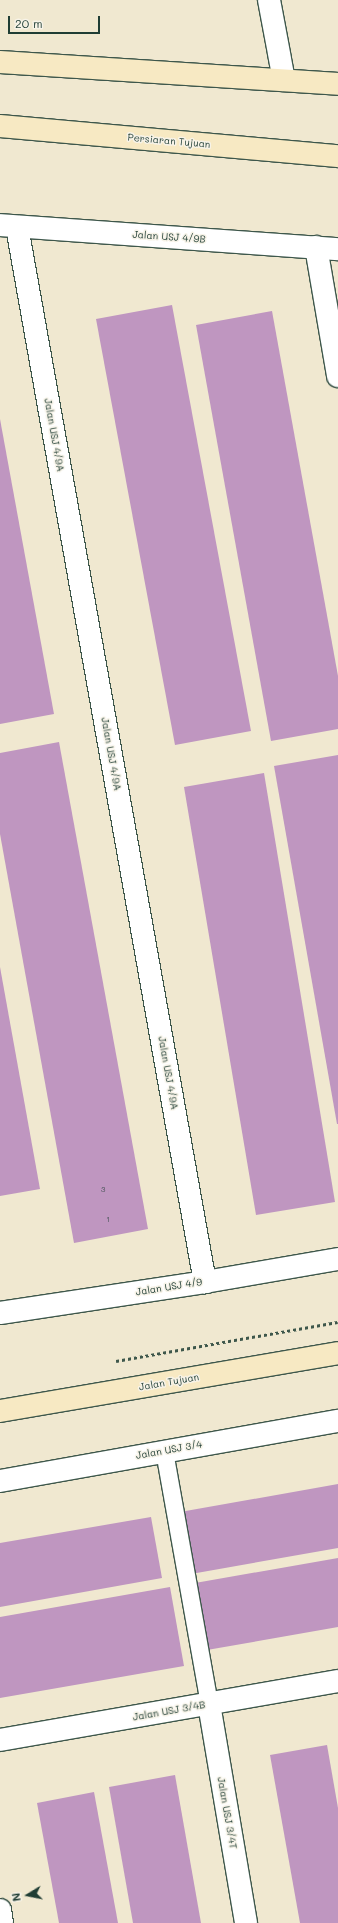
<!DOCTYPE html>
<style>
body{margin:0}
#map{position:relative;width:338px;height:1923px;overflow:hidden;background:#f0e8d0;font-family:Mali,sans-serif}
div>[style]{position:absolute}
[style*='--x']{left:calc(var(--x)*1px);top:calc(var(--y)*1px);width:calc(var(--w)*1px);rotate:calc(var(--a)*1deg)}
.building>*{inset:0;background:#bf96c0}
.path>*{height:2.5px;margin-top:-1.25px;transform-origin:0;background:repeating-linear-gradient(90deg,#3e574b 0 3px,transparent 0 6px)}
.roads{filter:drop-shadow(1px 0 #3e574b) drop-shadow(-1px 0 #3e574b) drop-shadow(0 1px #3e574b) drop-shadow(0 -1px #3e574b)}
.lane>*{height:17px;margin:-8.5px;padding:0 8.5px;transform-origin:8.5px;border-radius:8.5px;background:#fff}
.street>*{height:22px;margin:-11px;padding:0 11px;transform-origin:11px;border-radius:11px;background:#fff}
.secondary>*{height:22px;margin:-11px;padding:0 11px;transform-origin:11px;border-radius:11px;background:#f7e9c3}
span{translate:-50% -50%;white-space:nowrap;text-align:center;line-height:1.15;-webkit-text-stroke:3px #f7f3e8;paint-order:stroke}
.number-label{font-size:8px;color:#475357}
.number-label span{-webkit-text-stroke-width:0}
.street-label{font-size:10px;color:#1f3d34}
.north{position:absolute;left:8px;top:1875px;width:40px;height:40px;-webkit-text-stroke:3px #f7f3e8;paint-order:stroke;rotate:260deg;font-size:11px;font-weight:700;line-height:16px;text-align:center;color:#1f3d34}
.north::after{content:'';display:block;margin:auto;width:14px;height:18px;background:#1f3d34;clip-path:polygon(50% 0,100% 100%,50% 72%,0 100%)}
.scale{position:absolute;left:8px;top:16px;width:92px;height:18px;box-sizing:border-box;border:2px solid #1f3d34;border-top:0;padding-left:5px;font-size:12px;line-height:14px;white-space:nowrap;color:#1f3d34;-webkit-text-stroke:3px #f7f3e8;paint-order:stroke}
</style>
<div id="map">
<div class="building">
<i style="clip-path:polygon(172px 305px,251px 731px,175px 745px,96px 319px)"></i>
<i style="clip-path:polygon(272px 311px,338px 676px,338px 729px,271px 741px,196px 325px)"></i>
<i style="clip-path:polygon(0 419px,54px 714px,0 724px)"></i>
<i style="clip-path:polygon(59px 742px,148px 1229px,74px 1243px,0 834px,0 753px)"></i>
<i style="clip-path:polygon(338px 755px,338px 1124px,337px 1124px,274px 766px)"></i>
<i style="clip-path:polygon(264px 773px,335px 1202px,256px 1215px,184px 787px)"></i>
<i style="clip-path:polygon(0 967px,40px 1189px,0 1196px)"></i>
<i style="clip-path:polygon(338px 1484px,338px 1548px,191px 1574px,180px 1512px)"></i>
<i style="clip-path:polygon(151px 1517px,162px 1578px,0 1607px,0 1543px)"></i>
<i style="clip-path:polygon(338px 1558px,338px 1627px,207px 1650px,195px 1583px)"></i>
<i style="clip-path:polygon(170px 1587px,184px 1666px,0 1698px,0 1617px)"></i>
<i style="clip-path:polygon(327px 1745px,338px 1808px,338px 1923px,300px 1923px,270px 1755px)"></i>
<i style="clip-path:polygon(175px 1775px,201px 1923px,133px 1923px,109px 1787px)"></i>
<i style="clip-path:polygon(94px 1792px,118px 1923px,59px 1923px,37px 1803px)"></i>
</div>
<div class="path">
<i style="--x:116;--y:1361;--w:225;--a:-10"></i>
</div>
<div class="roads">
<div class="lane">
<i style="--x:164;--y:1451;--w:257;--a:79.9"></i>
</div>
<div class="street">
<i style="--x:269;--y:0;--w:81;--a:79.4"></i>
<i style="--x:0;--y:225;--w:339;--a:4.1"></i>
<i style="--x:17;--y:227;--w:1072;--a:79.9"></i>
<i style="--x:316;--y:247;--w:131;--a:80.3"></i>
<i style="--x:0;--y:1313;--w:207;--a:-8.6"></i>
<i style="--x:205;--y:1282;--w:135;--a:-9.8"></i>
<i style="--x:0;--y:1481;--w:343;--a:-10.1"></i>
<i style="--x:209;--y:1704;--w:222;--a:80.4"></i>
<i style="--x:0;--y:1740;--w:343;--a:-9.9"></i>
<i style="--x:0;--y:1910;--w:13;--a:81"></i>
</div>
<div class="secondary">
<i style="--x:0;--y:62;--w:339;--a:3.7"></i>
<i style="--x:0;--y:126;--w:339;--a:5.1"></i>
<i style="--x:0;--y:1411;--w:343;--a:-9.7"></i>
</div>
</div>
<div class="number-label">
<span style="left:103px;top:1190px">3</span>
<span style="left:108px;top:1220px">1</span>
</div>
<div class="street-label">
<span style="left:169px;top:141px;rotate:5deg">Persiaran Tujuan</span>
<span style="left:169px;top:237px;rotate:4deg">Jalan USJ 4/9B</span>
<span style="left:54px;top:435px;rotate:80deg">Jalan USJ 4/9A</span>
<span style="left:111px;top:754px;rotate:80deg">Jalan USJ 4/9A</span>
<span style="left:168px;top:1073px;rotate:80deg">Jalan USJ 4/9A</span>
<span style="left:169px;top:1287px;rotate:-9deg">Jalan USJ 4/9</span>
<span style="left:169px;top:1382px;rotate:-10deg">Jalan Tujuan</span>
<span style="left:169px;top:1450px;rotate:-10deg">Jalan USJ 3/4</span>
<span style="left:169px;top:1711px;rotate:-10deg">Jalan USJ 3/4B</span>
<span style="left:227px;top:1813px;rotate:80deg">Jalan USJ 3/4T</span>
</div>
<div class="north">N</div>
<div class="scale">20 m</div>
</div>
